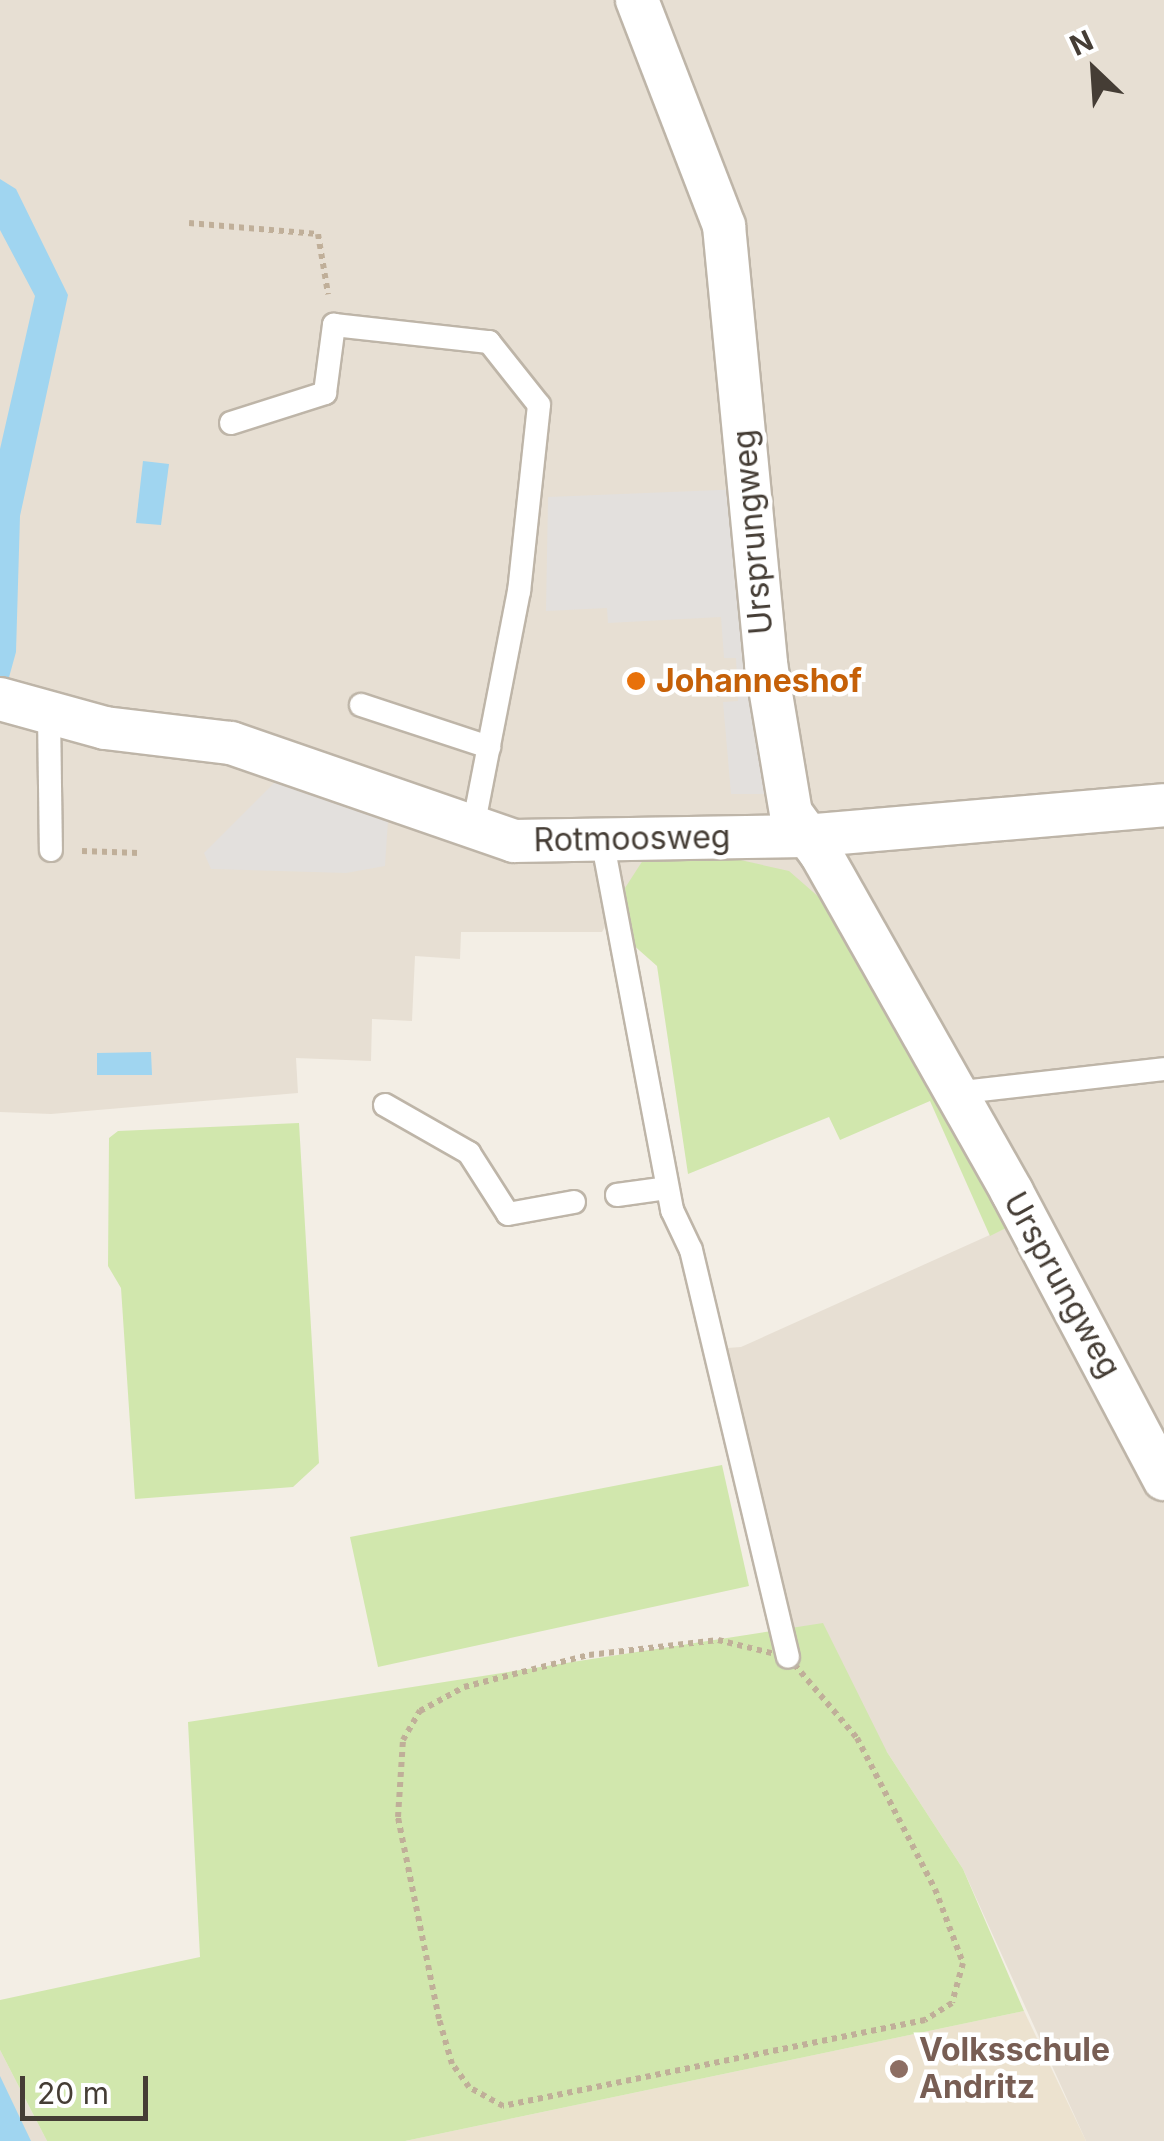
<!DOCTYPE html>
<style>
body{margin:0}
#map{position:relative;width:1164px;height:2141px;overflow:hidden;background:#f3eee5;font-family:Inter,sans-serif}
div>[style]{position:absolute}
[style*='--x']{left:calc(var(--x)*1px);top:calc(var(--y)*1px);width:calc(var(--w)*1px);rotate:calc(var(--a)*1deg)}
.residential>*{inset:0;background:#e7dfd3}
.education>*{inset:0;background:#ece2cf}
.green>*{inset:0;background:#d1e7ad}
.parking>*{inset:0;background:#e3e0dd}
.water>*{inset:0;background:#a0d5f0}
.path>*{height:6px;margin-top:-3px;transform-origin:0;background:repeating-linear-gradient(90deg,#c0af99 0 5px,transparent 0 10px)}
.roads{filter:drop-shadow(2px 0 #beb5a8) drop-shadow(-2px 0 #beb5a8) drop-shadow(0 2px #beb5a8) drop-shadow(0 -2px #beb5a8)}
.service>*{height:22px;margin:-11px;padding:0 11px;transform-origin:11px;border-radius:11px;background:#fff}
.minor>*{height:42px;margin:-21px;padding:0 21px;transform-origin:21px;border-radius:21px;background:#fff}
.dots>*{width:28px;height:28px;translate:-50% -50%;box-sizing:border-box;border:5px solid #fff;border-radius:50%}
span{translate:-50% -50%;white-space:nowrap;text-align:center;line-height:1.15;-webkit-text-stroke:9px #fff;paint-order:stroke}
.street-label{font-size:32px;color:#453d35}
.food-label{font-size:32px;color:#c56008;font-weight:700}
.left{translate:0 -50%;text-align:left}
.education-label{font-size:32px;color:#785e54;font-weight:700}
.north{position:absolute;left:1044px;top:20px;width:100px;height:100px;-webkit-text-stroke:8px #fff;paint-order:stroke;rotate:335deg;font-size:28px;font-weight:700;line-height:40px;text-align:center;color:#453d35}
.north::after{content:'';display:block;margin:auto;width:35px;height:45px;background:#453d35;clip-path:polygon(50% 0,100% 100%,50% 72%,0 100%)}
.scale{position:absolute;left:20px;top:2076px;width:128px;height:45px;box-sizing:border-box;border:5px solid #453d35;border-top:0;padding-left:12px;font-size:30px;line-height:35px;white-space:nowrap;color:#453d35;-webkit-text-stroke:8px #fff;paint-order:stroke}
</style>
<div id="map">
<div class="residential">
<i style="clip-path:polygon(0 0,1164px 0,1164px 2141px,1086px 2141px,963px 1869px,887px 1752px,772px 1631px,714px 1349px,741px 1347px,1012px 1225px,875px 984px,645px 857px,602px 932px,461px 932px,460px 959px,415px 956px,412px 1021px,372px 1019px,371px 1061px,296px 1058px,298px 1093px,51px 1114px,0 1112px)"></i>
<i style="clip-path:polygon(0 2050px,47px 2141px,0 2141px)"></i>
</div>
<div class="education">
<i style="clip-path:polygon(1024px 2011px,1086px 2141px,405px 2141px)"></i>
</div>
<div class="green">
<i style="clip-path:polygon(645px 857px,736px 859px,789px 871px,828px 905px,1012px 1225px,990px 1236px,930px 1101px,840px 1140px,829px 1117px,688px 1174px,657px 966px,631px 943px,625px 888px)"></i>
<i style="clip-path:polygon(299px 1123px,319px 1463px,293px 1487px,135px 1499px,121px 1288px,108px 1266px,109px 1138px,118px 1131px)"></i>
<i style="clip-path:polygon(722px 1465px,749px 1586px,378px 1667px,350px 1537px)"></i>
<i style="clip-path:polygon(823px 1623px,887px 1752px,963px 1869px,1024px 2011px,405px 2141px,47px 2141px,0 2050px,0 2000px,200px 1957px,188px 1722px)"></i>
</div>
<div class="parking">
<i style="clip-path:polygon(744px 489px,767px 794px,731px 794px,723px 702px,738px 701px,736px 658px,724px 658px,721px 617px,608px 623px,607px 608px,546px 611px,548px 497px)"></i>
<i style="clip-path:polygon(278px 779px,388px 820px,385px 866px,346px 873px,211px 869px,204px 853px)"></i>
</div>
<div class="water">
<i style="clip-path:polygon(0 179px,16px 189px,68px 295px,20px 516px,16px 652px,0 710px,0 449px,35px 296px,0 230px)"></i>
<i style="clip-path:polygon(143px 461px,169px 464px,161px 525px,136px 523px)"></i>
<i style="clip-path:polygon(151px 1052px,152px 1075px,97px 1075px,97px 1053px)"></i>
<i style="clip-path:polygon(0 2076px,31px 2141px,0 2141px)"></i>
</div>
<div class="path">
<i style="--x:189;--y:223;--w:129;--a:4.9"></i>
<i style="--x:318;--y:234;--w:61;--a:80.5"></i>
<i style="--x:82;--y:851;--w:57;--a:2"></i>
<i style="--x:718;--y:1640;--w:72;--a:13.7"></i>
<i style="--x:788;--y:1657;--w:106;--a:49.6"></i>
<i style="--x:857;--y:1738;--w:170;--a:62.7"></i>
<i style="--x:935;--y:1889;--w:79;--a:69.3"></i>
<i style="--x:963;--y:1963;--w:41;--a:105.4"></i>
<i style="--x:952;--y:2003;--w:32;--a:148"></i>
<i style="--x:925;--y:2020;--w:431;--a:168.5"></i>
<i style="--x:503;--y:2106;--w:39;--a:-151"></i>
<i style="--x:469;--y:2087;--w:29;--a:-126"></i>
<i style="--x:452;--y:2064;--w:47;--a:-106.1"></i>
<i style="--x:439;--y:2019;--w:206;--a:-101.5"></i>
<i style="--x:398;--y:1817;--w:77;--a:-86.3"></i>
<i style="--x:403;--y:1740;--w:34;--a:-60"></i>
<i style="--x:420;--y:1711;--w:50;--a:-28.6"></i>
<i style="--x:464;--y:1687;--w:129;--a:-14.4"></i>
<i style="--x:589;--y:1655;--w:130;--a:-6.6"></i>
</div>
<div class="roads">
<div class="service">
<i style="--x:231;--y:423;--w:99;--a:-17.7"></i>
<i style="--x:325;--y:393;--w:69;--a:-82.5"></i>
<i style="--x:334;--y:325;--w:156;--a:6.3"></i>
<i style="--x:489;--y:342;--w:80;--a:51.6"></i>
<i style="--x:539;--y:405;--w:187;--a:96.1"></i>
<i style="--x:519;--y:591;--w:240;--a:101"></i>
<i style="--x:361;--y:705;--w:135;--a:18.2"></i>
<i style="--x:49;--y:714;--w:136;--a:89.2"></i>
<i style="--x:602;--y:839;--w:378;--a:79.3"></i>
<i style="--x:672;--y:1210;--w:44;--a:64.6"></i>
<i style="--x:691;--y:1250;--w:418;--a:76.6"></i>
<i style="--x:954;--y:1093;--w:211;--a:-6.5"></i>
<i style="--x:385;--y:1105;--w:97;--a:29.7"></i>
<i style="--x:469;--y:1153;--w:72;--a:57.4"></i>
<i style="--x:508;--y:1214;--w:67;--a:-10.3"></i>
<i style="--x:617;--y:1195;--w:50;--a:-8"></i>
</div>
<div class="minor">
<i style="--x:637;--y:0;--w:242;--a:68.9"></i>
<i style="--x:724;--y:226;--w:440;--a:84.5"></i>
<i style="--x:766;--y:664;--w:151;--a:80.5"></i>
<i style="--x:791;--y:813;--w:51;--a:53.8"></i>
<i style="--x:821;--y:854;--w:388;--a:60.5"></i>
<i style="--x:1012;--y:1192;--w:325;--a:62.1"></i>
<i style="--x:0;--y:699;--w:109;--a:15.4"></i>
<i style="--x:105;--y:728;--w:127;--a:6.8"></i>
<i style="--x:231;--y:743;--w:299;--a:19.1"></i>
<i style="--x:514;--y:841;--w:291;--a:-1"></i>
<i style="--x:805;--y:836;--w:360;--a:-4.9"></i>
</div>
</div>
<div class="dots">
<i style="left:636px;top:681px;background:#e8710a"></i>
<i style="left:899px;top:2069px;background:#8d6e63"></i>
</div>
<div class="street-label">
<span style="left:753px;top:532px;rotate:-95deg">Ursprungweg</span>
<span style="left:632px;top:839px;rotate:-1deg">Rotmoosweg</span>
<span style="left:1062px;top:1285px;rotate:61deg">Ursprungweg</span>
</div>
<div class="food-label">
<span class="left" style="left:656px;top:681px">Johanneshof</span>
</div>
<div class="education-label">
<span class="left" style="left:919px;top:2069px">Volksschule<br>Andritz</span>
</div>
<div class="north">N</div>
<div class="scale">20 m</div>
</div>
